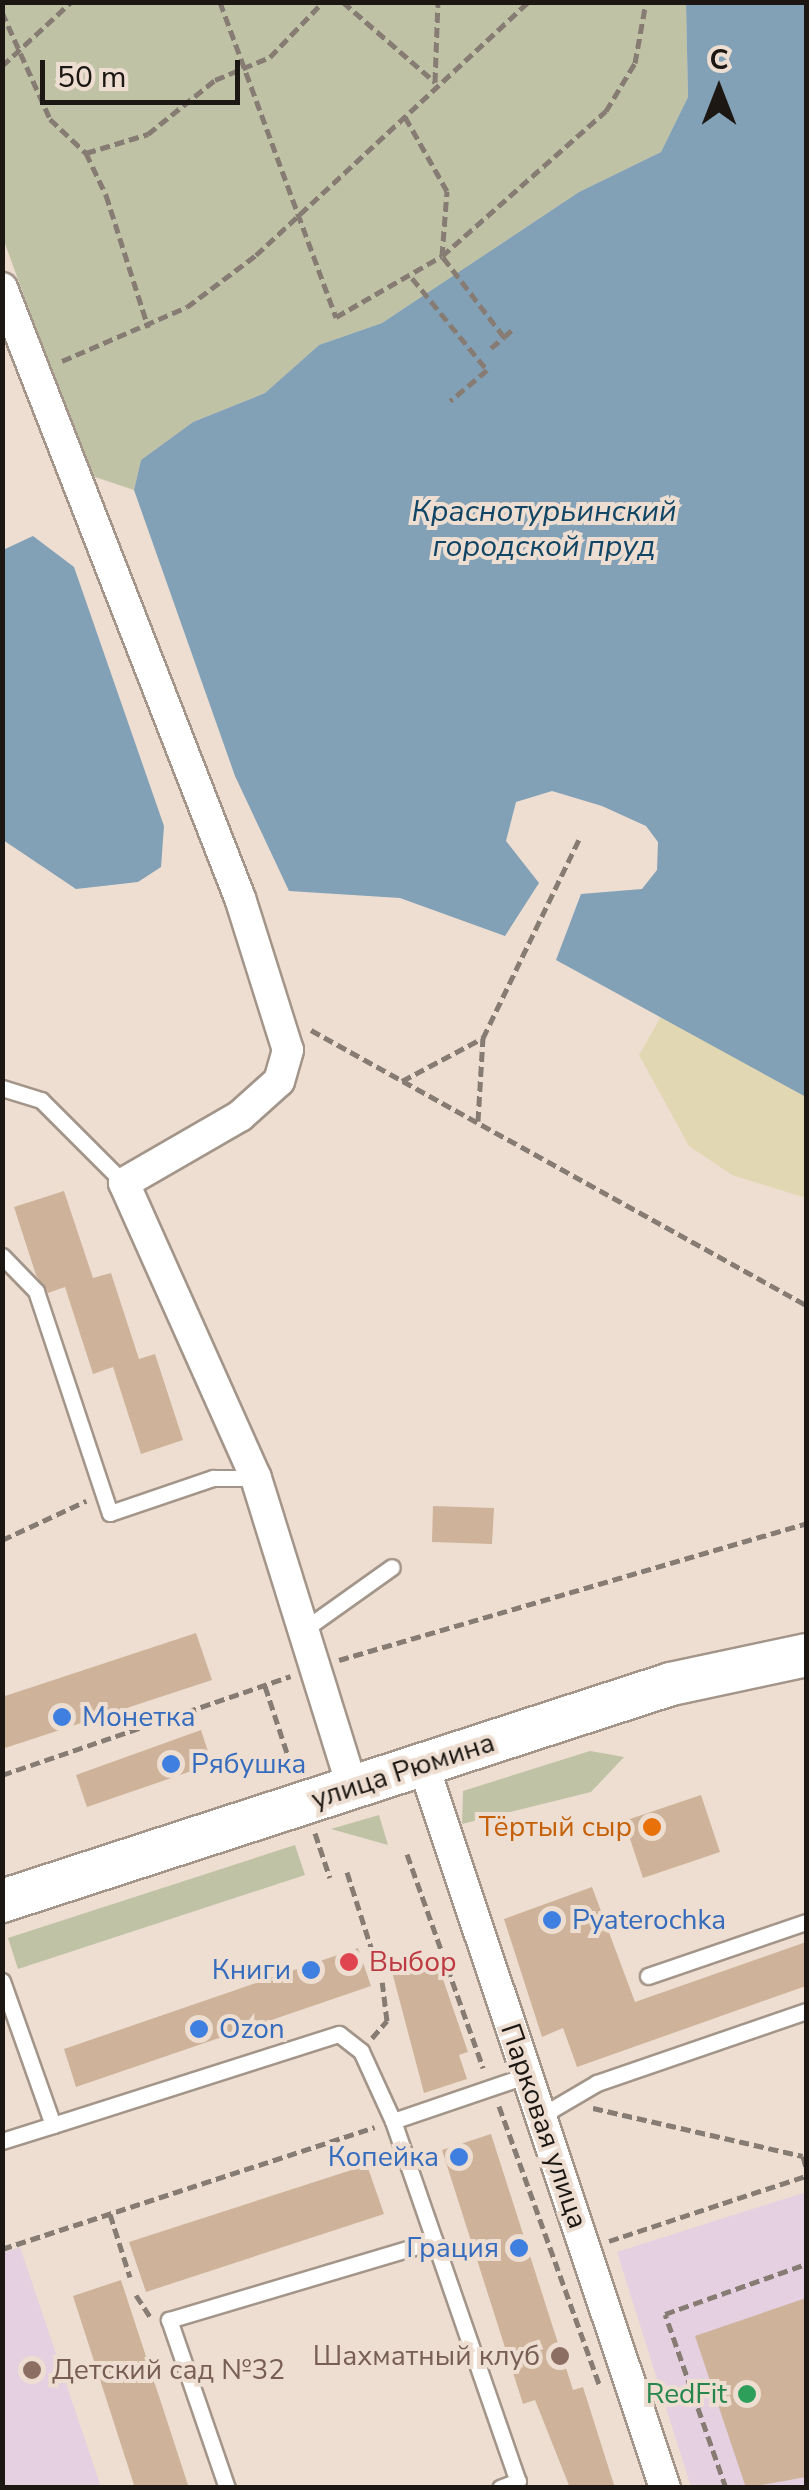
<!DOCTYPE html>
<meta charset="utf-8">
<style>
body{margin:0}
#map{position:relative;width:809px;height:2490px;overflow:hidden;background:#edded1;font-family:"Nunito Sans",sans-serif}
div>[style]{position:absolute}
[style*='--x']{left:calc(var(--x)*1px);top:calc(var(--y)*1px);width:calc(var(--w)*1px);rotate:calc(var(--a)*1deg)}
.education>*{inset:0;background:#e4d0e0}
.green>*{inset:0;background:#bfc2a4}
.sand>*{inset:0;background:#e1d8b3}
.water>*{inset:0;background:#82a0b6}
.building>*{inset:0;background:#ceb39a}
.path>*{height:5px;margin-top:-2.5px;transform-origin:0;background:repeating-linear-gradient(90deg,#867c73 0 10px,transparent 0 15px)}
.roads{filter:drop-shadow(2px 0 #a39589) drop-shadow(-2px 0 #a39589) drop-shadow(0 2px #a39589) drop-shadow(0 -2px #a39589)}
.lane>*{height:15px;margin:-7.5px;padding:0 7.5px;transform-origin:7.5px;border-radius:7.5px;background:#fff}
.street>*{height:30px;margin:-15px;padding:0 15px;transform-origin:15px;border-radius:15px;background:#fff}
.secondary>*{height:42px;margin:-21px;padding:0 21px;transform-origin:21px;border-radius:21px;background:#fff}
.dots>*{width:28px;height:28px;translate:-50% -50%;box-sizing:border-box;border:5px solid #edded1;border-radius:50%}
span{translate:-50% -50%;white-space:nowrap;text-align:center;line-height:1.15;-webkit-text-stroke:8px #edded1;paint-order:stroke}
.shop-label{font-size:28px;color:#366cbe}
.left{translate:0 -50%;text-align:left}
.right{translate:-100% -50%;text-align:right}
.street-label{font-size:28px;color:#1c1713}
.food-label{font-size:28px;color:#c56008}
.health-label{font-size:28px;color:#be3a42}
.education-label{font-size:28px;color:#785e54}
.leisure-label{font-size:28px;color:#27864d}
.water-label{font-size:30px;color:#114565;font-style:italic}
.frame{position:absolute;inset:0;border:5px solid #1c1713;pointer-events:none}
.north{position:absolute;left:669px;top:40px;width:100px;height:100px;-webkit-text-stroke:8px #edded1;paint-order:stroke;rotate:0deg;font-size:28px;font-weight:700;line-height:40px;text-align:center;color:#1c1713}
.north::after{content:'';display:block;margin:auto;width:35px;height:45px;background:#1c1713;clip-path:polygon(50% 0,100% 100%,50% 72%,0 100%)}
.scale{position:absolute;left:40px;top:60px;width:200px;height:45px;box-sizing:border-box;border:5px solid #1c1713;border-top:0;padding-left:12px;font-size:30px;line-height:35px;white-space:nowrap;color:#1c1713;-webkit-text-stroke:8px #edded1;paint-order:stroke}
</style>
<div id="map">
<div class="education">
<i style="clip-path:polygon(806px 2192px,806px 2487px,691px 2487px,617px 2252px)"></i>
<i style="clip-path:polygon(20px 2247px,101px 2487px,3px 2487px,3px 2253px)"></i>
</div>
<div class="green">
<i style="clip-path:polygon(3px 3px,686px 3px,688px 97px,661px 152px,579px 192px,382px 323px,319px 345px,265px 393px,193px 422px,141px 460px,134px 490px,89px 475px,3px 238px)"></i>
<i style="clip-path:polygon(590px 1751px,624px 1757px,591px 1792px,462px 1824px,463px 1791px)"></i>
<i style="clip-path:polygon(379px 1815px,388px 1845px,331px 1829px)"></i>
<i style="clip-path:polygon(295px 1845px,305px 1875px,18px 1969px,8px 1938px)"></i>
</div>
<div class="sand">
<i style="clip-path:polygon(663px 1013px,806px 1097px,806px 1198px,732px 1175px,689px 1146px,639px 1055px)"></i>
</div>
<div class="water">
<i style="clip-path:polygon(686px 3px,806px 3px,806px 1097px,556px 960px,581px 894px,642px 889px,657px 870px,658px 842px,646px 826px,602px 806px,552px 791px,516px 802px,506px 841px,539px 883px,505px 936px,400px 898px,289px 891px,235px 776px,134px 490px,141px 460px,193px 422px,265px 393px,319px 345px,382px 323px,579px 192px,661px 152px,688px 97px)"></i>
<i style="clip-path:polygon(33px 536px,74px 567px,164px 826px,161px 867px,138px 882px,76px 889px,3px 840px,3px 550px)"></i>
</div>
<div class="building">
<i style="clip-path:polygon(64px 1191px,93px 1278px,111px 1273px,139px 1359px,155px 1354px,183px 1440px,141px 1454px,113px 1367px,93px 1374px,65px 1287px,48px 1293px,36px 1275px,14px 1207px)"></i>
<i style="clip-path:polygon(433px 1506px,494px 1508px,492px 1544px,432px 1542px)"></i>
<i style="clip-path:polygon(196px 1633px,212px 1680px,2px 1749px,2px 1697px)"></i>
<i style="clip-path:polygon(201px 1730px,212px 1764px,87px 1807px,76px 1775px)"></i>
<i style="clip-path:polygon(701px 1795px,720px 1852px,643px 1878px,624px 1821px)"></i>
<i style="clip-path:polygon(592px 1887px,635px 2002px,806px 1942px,806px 1986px,577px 2067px,563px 2028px,542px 2037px,504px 1919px)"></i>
<i style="clip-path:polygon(358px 1948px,371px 1986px,76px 2087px,64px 2049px)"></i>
<i style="clip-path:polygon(434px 1953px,468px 2052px,459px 2055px,467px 2079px,424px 2093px,391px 1968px)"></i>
<i style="clip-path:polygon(491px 2134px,573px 2390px,583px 2387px,615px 2488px,570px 2488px,535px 2400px,523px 2404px,442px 2150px)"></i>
<i style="clip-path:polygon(367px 2165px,384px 2214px,146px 2292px,129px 2242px)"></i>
<i style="clip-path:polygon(121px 2280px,189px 2488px,135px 2488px,73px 2296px)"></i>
<i style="clip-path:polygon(806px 2298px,806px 2477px,746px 2488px,695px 2336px)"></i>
</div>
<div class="path">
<i style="--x:220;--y:2;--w:336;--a:69.8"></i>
<i style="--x:336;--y:317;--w:122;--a:-29.9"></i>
<i style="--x:442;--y:256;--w:65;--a:-85.6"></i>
<i style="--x:447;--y:191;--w:87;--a:-119.5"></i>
<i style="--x:343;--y:2;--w:122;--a:41"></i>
<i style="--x:2;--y:12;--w:117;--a:65.8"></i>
<i style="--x:50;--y:119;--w:50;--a:43.4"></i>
<i style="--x:86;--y:153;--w:47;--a:64.5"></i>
<i style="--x:106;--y:195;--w:139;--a:72.3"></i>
<i style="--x:2;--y:66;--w:94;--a:-42.8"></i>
<i style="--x:435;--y:82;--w:80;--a:-87.9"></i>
<i style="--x:86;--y:153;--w:65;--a:-17"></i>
<i style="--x:148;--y:134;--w:86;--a:-38.9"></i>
<i style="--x:215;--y:80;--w:60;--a:-22.7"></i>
<i style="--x:270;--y:57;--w:76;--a:-46.1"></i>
<i style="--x:412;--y:278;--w:119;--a:50.8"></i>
<i style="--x:487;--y:370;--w:48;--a:140"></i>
<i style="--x:504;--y:337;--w:12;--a:-42"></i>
<i style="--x:491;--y:348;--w:17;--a:-40"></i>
<i style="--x:504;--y:337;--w:102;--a:-127.4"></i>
<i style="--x:442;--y:256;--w:219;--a:-41.5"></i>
<i style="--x:606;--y:111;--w:56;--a:-58.9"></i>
<i style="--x:635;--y:63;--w:62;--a:-79.8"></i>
<i style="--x:62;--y:361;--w:136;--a:-23.4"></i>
<i style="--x:187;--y:307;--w:86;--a:-37"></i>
<i style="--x:256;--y:255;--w:371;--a:-42.9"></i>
<i style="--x:311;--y:1030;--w:566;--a:29.05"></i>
<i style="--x:402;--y:1081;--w:92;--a:-28"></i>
<i style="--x:478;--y:1121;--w:83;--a:-86.6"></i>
<i style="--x:483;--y:1038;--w:223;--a:-64.2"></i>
<i style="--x:2;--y:1540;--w:93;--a:-24.9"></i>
<i style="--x:339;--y:1660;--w:487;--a:-16.3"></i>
<i style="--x:265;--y:1686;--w:89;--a:71.8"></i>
<i style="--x:2;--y:1775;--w:305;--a:-18.9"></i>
<i style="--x:315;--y:1833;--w:47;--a:71.6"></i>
<i style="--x:407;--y:1854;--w:227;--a:70.4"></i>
<i style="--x:347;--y:1872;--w:105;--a:72.3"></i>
<i style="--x:372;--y:2038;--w:23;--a:-49"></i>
<i style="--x:387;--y:2021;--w:39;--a:-97"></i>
<i style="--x:499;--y:2106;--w:299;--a:70.2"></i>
<i style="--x:593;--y:2108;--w:215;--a:12.9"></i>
<i style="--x:803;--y:2156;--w:11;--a:75"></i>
<i style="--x:110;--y:2214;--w:66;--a:72.4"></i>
<i style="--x:609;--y:2241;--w:207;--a:-18.3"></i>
<i style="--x:2;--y:2249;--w:392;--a:-18.1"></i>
<i style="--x:136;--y:2295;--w:27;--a:57"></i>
<i style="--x:726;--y:2488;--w:184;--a:-109.3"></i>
<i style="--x:665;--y:2314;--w:150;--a:-19.5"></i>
</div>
<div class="roads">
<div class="lane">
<i style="--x:2;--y:1088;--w:41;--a:17.1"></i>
<i style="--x:41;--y:1100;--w:117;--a:45"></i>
<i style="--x:2;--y:1256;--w:49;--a:45.8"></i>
<i style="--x:36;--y:1291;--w:234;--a:71.6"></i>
<i style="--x:110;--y:1513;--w:109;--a:-18.8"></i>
<i style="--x:213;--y:1478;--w:43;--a:0"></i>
<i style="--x:302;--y:1631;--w:110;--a:-35.4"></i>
<i style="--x:648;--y:1976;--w:167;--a:-18.9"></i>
<i style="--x:2;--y:1981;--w:153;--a:70.5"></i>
<i style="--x:53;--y:2125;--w:53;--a:162.6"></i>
<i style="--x:539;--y:2117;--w:67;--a:-30.4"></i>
<i style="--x:597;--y:2083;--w:221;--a:-19"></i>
<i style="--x:393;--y:2121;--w:381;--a:70.9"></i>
<i style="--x:518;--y:2481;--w:19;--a:159"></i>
<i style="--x:53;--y:2125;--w:300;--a:-17.7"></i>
<i style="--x:339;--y:2034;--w:28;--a:38"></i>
<i style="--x:361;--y:2051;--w:77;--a:65.4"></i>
<i style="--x:393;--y:2121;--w:139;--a:-18.8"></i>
<i style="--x:227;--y:2488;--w:178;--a:-109"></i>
<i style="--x:169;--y:2320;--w:277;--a:-16.6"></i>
</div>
<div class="street">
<i style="--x:2;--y:288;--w:655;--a:68.69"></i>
<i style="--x:240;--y:898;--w:159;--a:72.5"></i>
<i style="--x:288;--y:1050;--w:32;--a:106"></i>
<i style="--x:279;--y:1081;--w:52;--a:138.1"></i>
<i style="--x:240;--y:1116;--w:134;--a:150"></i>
<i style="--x:124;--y:1183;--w:323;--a:65.9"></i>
<i style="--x:256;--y:1478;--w:324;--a:72.7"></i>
<i style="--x:423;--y:1764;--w:763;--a:71.52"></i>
</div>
<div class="secondary">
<i style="--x:2;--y:1901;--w:703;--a:-17.97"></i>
<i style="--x:671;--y:1684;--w:138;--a:-12.1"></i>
</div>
</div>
<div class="dots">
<i style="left:62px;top:1717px;background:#3f7fe0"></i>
<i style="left:171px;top:1764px;background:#3f7fe0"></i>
<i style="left:652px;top:1827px;background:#e8710a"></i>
<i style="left:552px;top:1920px;background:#3f7fe0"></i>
<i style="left:349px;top:1962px;background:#e0444e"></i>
<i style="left:311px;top:1970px;background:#3f7fe0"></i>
<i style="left:199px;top:2029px;background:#3f7fe0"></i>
<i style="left:459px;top:2157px;background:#3f7fe0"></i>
<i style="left:519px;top:2248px;background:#3f7fe0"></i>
<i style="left:560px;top:2356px;background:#8d6e63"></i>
<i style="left:32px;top:2370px;background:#8d6e63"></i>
<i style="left:747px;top:2394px;background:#2e9e5b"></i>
</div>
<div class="shop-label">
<span class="left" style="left:82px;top:1717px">Монетка</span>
<span class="left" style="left:191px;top:1764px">Рябушка</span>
<span class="left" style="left:572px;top:1920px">Pyaterochka</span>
<span class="right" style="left:291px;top:1970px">Книги</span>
<span class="left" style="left:219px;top:2029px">Ozon</span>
<span class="right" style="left:439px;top:2157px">Копейка</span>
<span class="right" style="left:499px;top:2248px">Грация</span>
</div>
<div class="street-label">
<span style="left:403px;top:1771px;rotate:-18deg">улица Рюмина</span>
<span style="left:544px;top:2126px;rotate:71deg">Парковая улица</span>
</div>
<div class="food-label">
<span class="right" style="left:632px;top:1827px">Тёртый сыр</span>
</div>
<div class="health-label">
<span class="left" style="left:369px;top:1962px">Выбор</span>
</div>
<div class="education-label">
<span class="right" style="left:540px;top:2356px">Шахматный клуб</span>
<span class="left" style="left:52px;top:2370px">Детский сад №32</span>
</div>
<div class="leisure-label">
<span class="right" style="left:727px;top:2394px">RedFit</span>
</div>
<div class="water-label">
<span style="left:544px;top:529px">Краснотурьинский<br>городской пруд</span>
</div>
<div class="frame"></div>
<div class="north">С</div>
<div class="scale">50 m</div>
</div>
